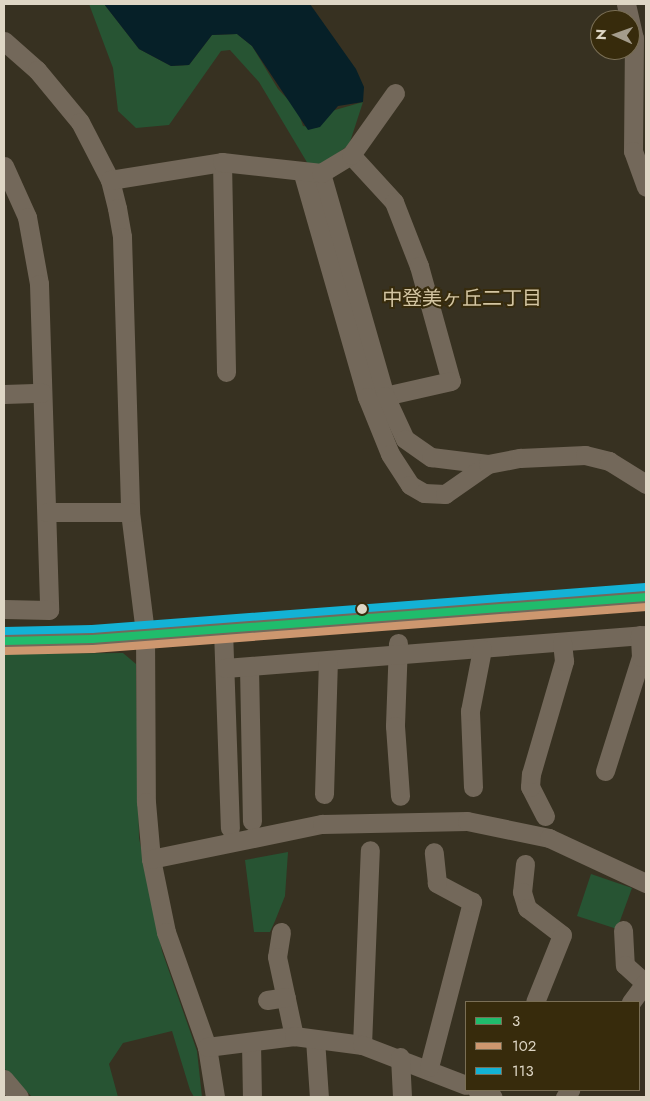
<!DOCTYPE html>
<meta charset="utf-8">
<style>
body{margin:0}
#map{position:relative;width:650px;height:1101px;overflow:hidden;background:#373121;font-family:Jost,"Noto Sans JP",sans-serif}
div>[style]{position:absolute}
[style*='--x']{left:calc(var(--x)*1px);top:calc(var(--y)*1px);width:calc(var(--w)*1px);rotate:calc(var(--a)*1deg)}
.green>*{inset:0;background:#275433}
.water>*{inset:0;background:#062028}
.minor>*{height:19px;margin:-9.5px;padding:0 9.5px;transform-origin:9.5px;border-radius:9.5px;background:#73685a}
.bus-1>*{height:8px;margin:-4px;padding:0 4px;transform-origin:4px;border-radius:4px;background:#20bc6c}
.bus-2>*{height:8px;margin:-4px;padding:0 4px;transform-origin:4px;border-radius:4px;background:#cd976f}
.bus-3>*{height:8px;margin:-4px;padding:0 4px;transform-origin:4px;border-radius:4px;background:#13b2d5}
.dots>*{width:14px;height:14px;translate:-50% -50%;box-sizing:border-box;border:2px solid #372b0c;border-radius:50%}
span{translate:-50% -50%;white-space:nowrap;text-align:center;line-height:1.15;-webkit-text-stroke:4px #372b0c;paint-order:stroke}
.neighbourhood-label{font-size:20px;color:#d3c5a2}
.frame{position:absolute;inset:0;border:5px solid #ded6c5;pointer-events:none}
.legend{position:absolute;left:465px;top:1001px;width:175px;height:90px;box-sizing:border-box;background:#372b0c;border:1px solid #7a6f56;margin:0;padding:6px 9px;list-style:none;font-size:15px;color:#ded6c5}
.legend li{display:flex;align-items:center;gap:10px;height:25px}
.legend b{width:25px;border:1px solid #7a6f56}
.north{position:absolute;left:590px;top:10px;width:50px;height:50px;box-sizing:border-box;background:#372b0c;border:1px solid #7a6f56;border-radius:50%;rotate:272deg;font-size:14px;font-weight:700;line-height:20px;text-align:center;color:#ded6c5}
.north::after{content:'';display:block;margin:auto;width:18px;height:22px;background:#a49c8c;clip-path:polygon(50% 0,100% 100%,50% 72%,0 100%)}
</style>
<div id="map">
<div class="green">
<i style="clip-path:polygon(89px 4px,104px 4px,139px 49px,171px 66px,189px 65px,212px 35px,237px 34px,252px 46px,278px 89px,297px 109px,303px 126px,317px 128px,328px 112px,363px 102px,349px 145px,321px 165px,308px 164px,259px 82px,230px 50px,221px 51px,169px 125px,136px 128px,118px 111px,113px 68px)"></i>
<i style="clip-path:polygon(123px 653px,136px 664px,139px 838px,162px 951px,197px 1051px,202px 1097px,194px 1097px,190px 1090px,172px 1031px,123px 1043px,109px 1064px,118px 1097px,32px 1097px,4px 1068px,4px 654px)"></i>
<i style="clip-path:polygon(288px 852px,285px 896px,275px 921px,270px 932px,254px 932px,245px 860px)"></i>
<i style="clip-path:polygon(591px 874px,632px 888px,617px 929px,577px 916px)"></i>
</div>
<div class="water">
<i style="clip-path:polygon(104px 4px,310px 4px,356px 69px,364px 87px,363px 102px,338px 106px,320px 127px,308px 130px,252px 46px,237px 34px,212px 35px,189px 65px,171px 66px,139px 49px)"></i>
</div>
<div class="minor">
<i style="--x:626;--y:4;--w:35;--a:77"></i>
<i style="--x:634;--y:38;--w:113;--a:90.5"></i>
<i style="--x:633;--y:151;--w:38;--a:70"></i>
<i style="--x:4;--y:41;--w:44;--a:41.3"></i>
<i style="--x:37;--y:70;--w:67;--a:50.4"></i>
<i style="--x:80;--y:122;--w:65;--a:62.7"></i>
<i style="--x:110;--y:180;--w:29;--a:76"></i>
<i style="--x:117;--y:208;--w:29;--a:80"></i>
<i style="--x:122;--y:237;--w:275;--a:88.3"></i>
<i style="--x:130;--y:512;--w:121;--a:82.9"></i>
<i style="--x:145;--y:632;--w:170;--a:89.7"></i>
<i style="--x:146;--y:802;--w:57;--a:85"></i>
<i style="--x:151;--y:859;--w:75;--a:78.4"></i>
<i style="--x:166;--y:932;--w:122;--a:70.4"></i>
<i style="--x:207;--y:1047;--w:51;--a:80.9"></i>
<i style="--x:351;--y:155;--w:64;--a:47.5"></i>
<i style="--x:394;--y:202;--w:69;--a:68.7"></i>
<i style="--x:419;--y:266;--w:119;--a:74.5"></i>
<i style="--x:451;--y:381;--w:68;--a:167.2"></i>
<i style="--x:222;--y:162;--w:210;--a:88.9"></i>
<i style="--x:4;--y:166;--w:56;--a:65.7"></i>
<i style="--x:27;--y:217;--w:68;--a:79.8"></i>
<i style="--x:39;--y:284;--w:326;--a:88.2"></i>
<i style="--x:49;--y:610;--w:45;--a:-178.7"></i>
<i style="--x:321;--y:173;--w:232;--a:74"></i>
<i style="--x:385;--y:396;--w:47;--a:65.1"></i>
<i style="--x:405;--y:439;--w:32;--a:35"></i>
<i style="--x:431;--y:457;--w:57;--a:7"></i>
<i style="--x:303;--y:174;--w:232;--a:74"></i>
<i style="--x:367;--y:397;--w:61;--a:68"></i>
<i style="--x:390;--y:454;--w:37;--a:57"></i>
<i style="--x:410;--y:485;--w:16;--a:30"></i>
<i style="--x:424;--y:493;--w:21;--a:3"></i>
<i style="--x:445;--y:494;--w:52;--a:-34.9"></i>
<i style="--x:488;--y:464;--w:33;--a:-11"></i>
<i style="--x:520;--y:458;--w:65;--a:-2.6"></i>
<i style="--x:585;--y:455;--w:25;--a:14"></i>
<i style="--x:609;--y:461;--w:44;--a:31.9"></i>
<i style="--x:110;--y:180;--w:113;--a:-9.1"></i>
<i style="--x:222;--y:162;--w:100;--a:6.3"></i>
<i style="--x:321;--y:173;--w:35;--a:-31"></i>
<i style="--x:351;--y:155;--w:76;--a:-54.6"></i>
<i style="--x:4;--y:394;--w:38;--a:-2"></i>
<i style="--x:47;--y:512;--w:83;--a:0"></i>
<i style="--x:223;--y:630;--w:198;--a:88"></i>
<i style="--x:4;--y:641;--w:88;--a:-1.3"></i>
<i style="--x:92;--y:639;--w:556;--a:-4.34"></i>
<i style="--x:398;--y:643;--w:83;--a:92.1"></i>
<i style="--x:395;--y:726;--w:70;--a:85.9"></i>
<i style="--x:249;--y:667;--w:154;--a:88.9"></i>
<i style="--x:225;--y:668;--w:422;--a:-4.5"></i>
<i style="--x:605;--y:771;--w:120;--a:-72.5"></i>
<i style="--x:641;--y:657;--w:22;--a:-93"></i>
<i style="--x:473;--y:787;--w:76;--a:-92.3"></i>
<i style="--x:470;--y:711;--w:63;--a:-79"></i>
<i style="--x:324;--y:794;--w:132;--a:-88.3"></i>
<i style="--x:545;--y:816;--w:33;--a:-117"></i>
<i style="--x:530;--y:787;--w:13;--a:-86"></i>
<i style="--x:531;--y:774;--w:118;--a:-73.7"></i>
<i style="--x:564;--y:661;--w:19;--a:-96"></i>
<i style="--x:151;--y:859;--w:175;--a:-11.6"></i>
<i style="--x:322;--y:824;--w:145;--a:-1.2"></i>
<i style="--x:467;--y:821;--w:84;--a:11.7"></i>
<i style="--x:549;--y:838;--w:107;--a:24.9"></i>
<i style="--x:525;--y:864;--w:28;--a:96"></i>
<i style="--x:522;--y:892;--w:17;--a:73"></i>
<i style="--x:527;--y:908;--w:44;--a:37.6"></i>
<i style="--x:562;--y:935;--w:72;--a:111.9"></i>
<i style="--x:623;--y:930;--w:35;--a:87"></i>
<i style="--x:625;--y:965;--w:27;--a:42"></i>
<i style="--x:645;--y:983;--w:24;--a:126"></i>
<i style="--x:281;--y:932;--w:25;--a:99"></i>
<i style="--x:277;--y:957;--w:81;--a:77.9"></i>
<i style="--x:267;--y:1000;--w:19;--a:-9"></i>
<i style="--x:315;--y:1039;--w:58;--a:86.1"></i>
<i style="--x:251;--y:1042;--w:55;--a:89"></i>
<i style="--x:362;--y:1045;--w:195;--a:-87.7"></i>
<i style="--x:207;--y:1047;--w:88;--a:-7.2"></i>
<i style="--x:294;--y:1036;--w:69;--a:7.5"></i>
<i style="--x:362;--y:1045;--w:111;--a:21"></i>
<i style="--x:400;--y:1057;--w:40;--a:87.1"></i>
<i style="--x:429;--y:1067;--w:171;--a:-75.4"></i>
<i style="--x:472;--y:902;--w:40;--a:-152"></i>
<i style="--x:437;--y:883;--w:31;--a:-96"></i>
<i style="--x:4;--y:1079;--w:23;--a:50"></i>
<i style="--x:477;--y:1090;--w:17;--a:24"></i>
<i style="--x:565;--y:1097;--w:9;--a:-54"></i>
</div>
<div class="bus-1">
<i style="--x:4;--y:641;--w:88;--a:-1.3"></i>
<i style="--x:92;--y:639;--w:556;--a:-4.34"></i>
</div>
<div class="bus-2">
<i style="--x:4;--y:651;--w:89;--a:-1.3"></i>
<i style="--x:93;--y:649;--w:555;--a:-4.34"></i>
</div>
<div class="bus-3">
<i style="--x:4;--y:631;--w:88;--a:-1.3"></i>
<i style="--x:92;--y:629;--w:555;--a:-4.34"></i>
</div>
<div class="dots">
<i style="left:362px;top:609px;background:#ded6c5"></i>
</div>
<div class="neighbourhood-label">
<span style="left:462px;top:298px">中登美ヶ丘二丁目</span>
</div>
<div class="frame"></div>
<ul class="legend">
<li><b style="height:6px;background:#20bc6c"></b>3</li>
<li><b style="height:6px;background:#cd976f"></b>102</li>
<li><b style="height:6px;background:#13b2d5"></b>113</li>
</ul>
<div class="north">N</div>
</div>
